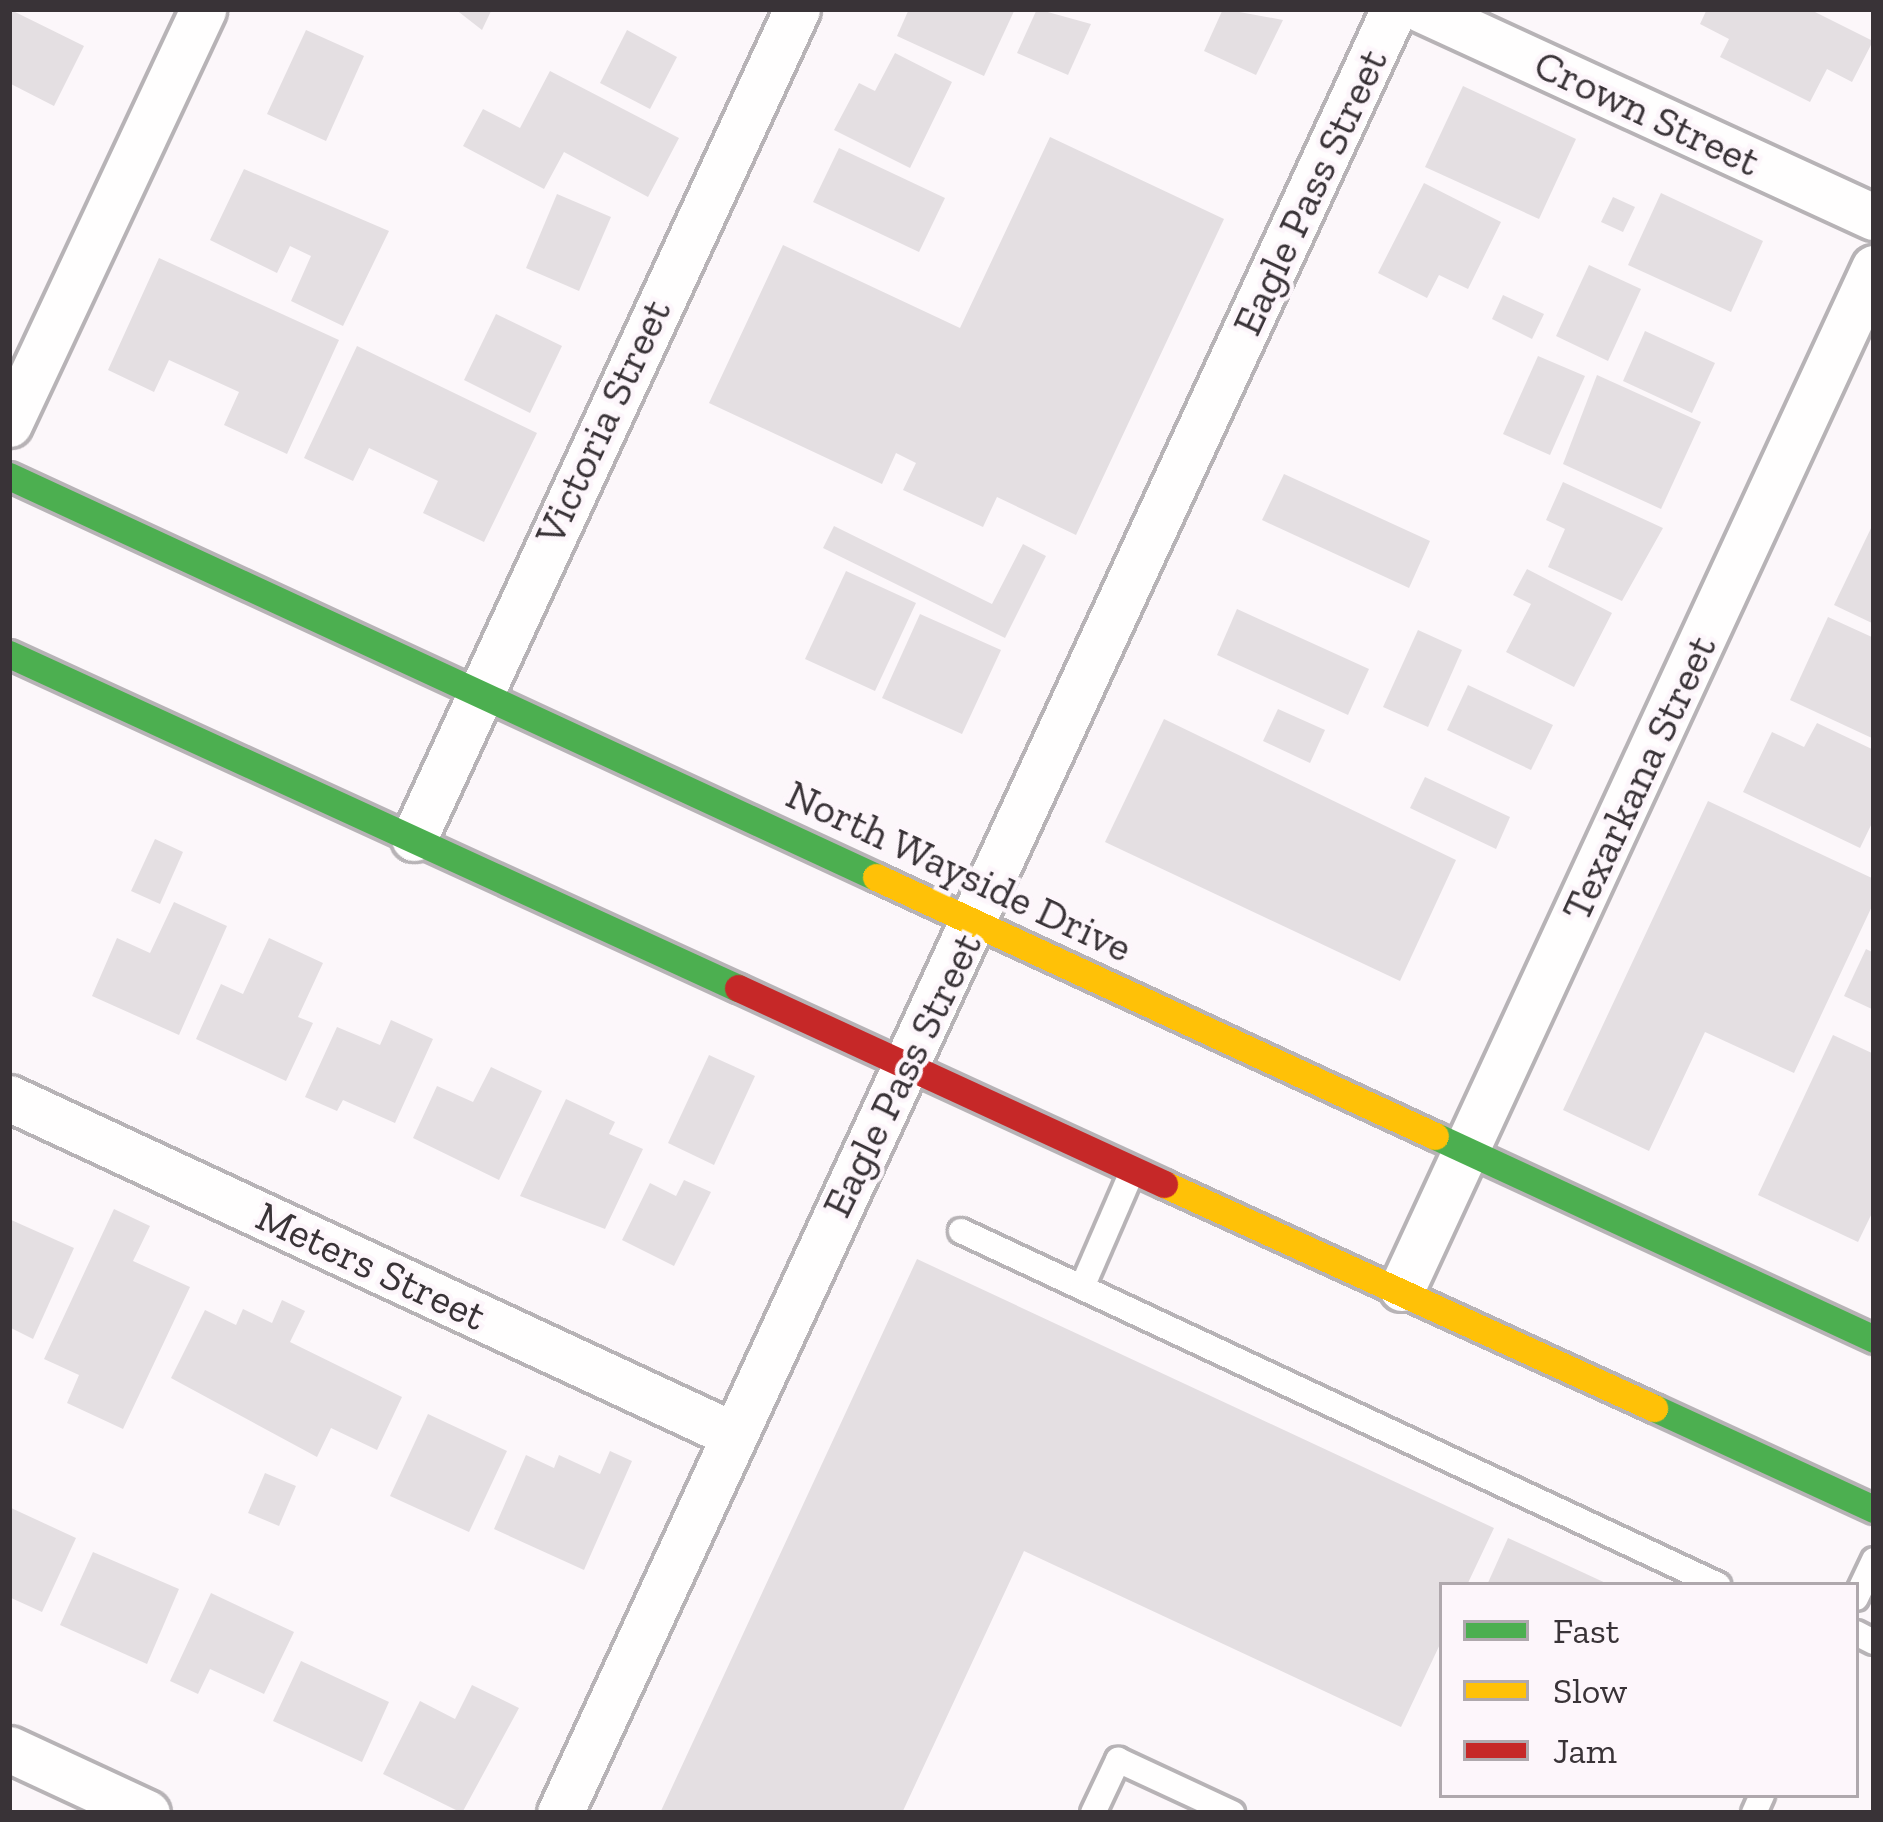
<!DOCTYPE html>
<style>
body{margin:0}
#map{position:relative;width:1883px;height:1822px;overflow:hidden;background:#fcf7fa;font-family:"Zilla Slab",serif}
div>[style]{position:absolute}
[style*='--x']{left:calc(var(--x)*1px);top:calc(var(--y)*1px);width:calc(var(--w)*1px);rotate:calc(var(--a)*1deg)}
.building>*{inset:0;background:#e4dfe2}
.roads{filter:drop-shadow(3px 0 #b7b3b6) drop-shadow(-3px 0 #b7b3b6) drop-shadow(0 3px #b7b3b6) drop-shadow(0 -3px #b7b3b6)}
.lane>*{height:24px;margin:-12px;padding:0 12px;transform-origin:12px;border-radius:12px;background:#fffefe}
.street>*{height:45px;margin:-22.5px;padding:0 22.5px;transform-origin:22.5px;border-radius:22.5px;background:#fffefe}
.fast>*{height:27px;margin:-13.5px;padding:0 13.5px;transform-origin:13.5px;border-radius:13.5px;background:#4caf50}
.slow>*{height:27px;margin:-13.5px;padding:0 13.5px;transform-origin:13.5px;border-radius:13.5px;background:#ffc107}
.jam>*{height:27px;margin:-13.5px;padding:0 13.5px;transform-origin:13.5px;border-radius:13.5px;background:#c62828}
span{translate:-50% -50%;white-space:nowrap;text-align:center;line-height:1.15;-webkit-text-stroke:9px #fdf6fb;paint-order:stroke}
.street-label{font-size:42px;color:#393337}
.frame{position:absolute;inset:0;border:12px solid #393337;pointer-events:none}
.legend{position:absolute;left:1439px;top:1582px;width:420px;height:216px;box-sizing:border-box;background:#fdf6fb;border:3px solid #afa8ad;margin:0;padding:15px 21px;list-style:none;font-size:36px;color:#393337}
.legend li{display:flex;align-items:center;gap:24px;height:60px}
.legend b{width:60px;border:3px solid #afa8ad}
</style>
<div id="map">
<div class="building">
<i style="clip-path:polygon(9px 9px,84px 46px,54px 106px,9px 83px)"></i>
<i style="clip-path:polygon(455px 9px,492px 9px,482px 30px)"></i>
<i style="clip-path:polygon(909px 9px,1015px 9px,984px 76px,897px 36px)"></i>
<i style="clip-path:polygon(1037px 9px,1091px 24px,1068px 75px,1017px 53px)"></i>
<i style="clip-path:polygon(1223px 9px,1283px 20px,1256px 75px,1204px 51px)"></i>
<i style="clip-path:polygon(1707px 9px,1809px 9px,1873px 41px,1852px 82px,1827px 69px,1810px 102px,1720px 57px,1729px 39px,1700px 24px)"></i>
<i style="clip-path:polygon(306px 30px,364px 56px,326px 141px,267px 114px)"></i>
<i style="clip-path:polygon(627px 30px,677px 57px,650px 109px,600px 83px)"></i>
<i style="clip-path:polygon(895px 53px,952px 82px,910px 168px,834px 130px,859px 83px,875px 91px)"></i>
<i style="clip-path:polygon(550px 71px,679px 138px,648px 197px,564px 152px,544px 189px,463px 146px,483px 109px,520px 128px)"></i>
<i style="clip-path:polygon(1463px 86px,1576px 139px,1539px 219px,1425px 167px)"></i>
<i style="clip-path:polygon(1050px 137px,1224px 219px,1076px 535px,997px 497px,983px 527px,903px 490px,916px 463px,896px 453px,882px 484px,709px 403px,783px 245px,960px 328px)"></i>
<i style="clip-path:polygon(839px 148px,945px 198px,919px 252px,813px 202px)"></i>
<i style="clip-path:polygon(244px 169px,389px 231px,343px 326px,291px 301px,311px 256px,290px 246px,277px 273px,210px 240px)"></i>
<i style="clip-path:polygon(1424px 183px,1501px 222px,1468px 289px,1439px 275px,1427px 298px,1378px 273px)"></i>
<i style="clip-path:polygon(1661px 193px,1763px 241px,1731px 312px,1628px 265px)"></i>
<i style="clip-path:polygon(557px 194px,611px 217px,579px 291px,526px 268px)"></i>
<i style="clip-path:polygon(1613px 197px,1635px 207px,1623px 232px,1601px 222px)"></i>
<i style="clip-path:polygon(159px 258px,339px 340px,287px 454px,224px 425px,239px 392px,169px 360px,154px 392px,108px 370px)"></i>
<i style="clip-path:polygon(1589px 265px,1641px 289px,1608px 361px,1556px 336px)"></i>
<i style="clip-path:polygon(1503px 295px,1544px 314px,1532px 339px,1492px 319px)"></i>
<i style="clip-path:polygon(496px 314px,562px 346px,530px 413px,464px 380px)"></i>
<i style="clip-path:polygon(1645px 331px,1715px 363px,1692px 413px,1623px 381px)"></i>
<i style="clip-path:polygon(357px 346px,537px 433px,484px 542px,423px 513px,438px 481px,369px 448px,353px 481px,304px 458px)"></i>
<i style="clip-path:polygon(1538px 356px,1585px 376px,1550px 455px,1503px 434px)"></i>
<i style="clip-path:polygon(1597px 375px,1701px 422px,1661px 509px,1563px 464px)"></i>
<i style="clip-path:polygon(1284px 474px,1430px 541px,1409px 588px,1262px 520px)"></i>
<i style="clip-path:polygon(1563px 482px,1663px 528px,1622px 601px,1548px 567px,1565px 529px,1546px 520px)"></i>
<i style="clip-path:polygon(1874px 522px,1874px 624px,1834px 605px)"></i>
<i style="clip-path:polygon(834px 526px,992px 604px,1023px 544px,1046px 556px,1005px 638px,823px 548px)"></i>
<i style="clip-path:polygon(1527px 569px,1612px 613px,1574px 687px,1506px 652px,1531px 604px,1513px 595px)"></i>
<i style="clip-path:polygon(846px 571px,916px 603px,875px 691px,805px 659px)"></i>
<i style="clip-path:polygon(1237px 609px,1369px 669px,1348px 715px,1217px 655px)"></i>
<i style="clip-path:polygon(920px 614px,1001px 650px,962px 734px,882px 698px)"></i>
<i style="clip-path:polygon(1828px 617px,1874px 638px,1874px 739px,1790px 700px)"></i>
<i style="clip-path:polygon(1418px 630px,1462px 650px,1428px 727px,1383px 707px)"></i>
<i style="clip-path:polygon(1468px 685px,1553px 725px,1531px 770px,1447px 730px)"></i>
<i style="clip-path:polygon(1278px 709px,1325px 730px,1310px 763px,1263px 741px)"></i>
<i style="clip-path:polygon(1164px 719px,1456px 860px,1400px 981px,1105px 842px)"></i>
<i style="clip-path:polygon(1817px 723px,1874px 750px,1874px 819px,1860px 848px,1743px 792px,1772px 732px,1804px 747px)"></i>
<i style="clip-path:polygon(1425px 777px,1510px 817px,1496px 849px,1410px 808px)"></i>
<i style="clip-path:polygon(1708px 801px,1874px 879px,1874px 902px,1794px 1073px,1705px 1032px,1649px 1151px,1563px 1110px)"></i>
<i style="clip-path:polygon(155px 839px,183px 852px,160px 904px,131px 891px)"></i>
<i style="clip-path:polygon(174px 902px,227px 926px,179px 1035px,92px 996px,117px 938px,150px 953px)"></i>
<i style="clip-path:polygon(269px 938px,323px 963px,298px 1017px,313px 1023px,286px 1081px,196px 1039px,221px 984px,243px 994px)"></i>
<i style="clip-path:polygon(1866px 949px,1874px 953px,1874px 1010px,1844px 996px)"></i>
<i style="clip-path:polygon(391px 1020px,433px 1039px,395px 1123px,343px 1100px,337px 1111px,305px 1097px,337px 1027px,380px 1045px)"></i>
<i style="clip-path:polygon(1833px 1035px,1874px 1054px,1874px 1209px,1858px 1242px,1758px 1195px)"></i>
<i style="clip-path:polygon(709px 1055px,755px 1076px,714px 1165px,668px 1143px)"></i>
<i style="clip-path:polygon(491px 1067px,542px 1091px,499px 1180px,413px 1138px,437px 1086px,473px 1102px)"></i>
<i style="clip-path:polygon(566px 1099px,615px 1122px,609px 1134px,643px 1149px,605px 1229px,520px 1196px)"></i>
<i style="clip-path:polygon(684px 1180px,711px 1192px,674px 1266px,622px 1240px,650px 1183px,676px 1196px)"></i>
<i style="clip-path:polygon(114px 1209px,150px 1226px,133px 1261px,190px 1287px,123px 1429px,67px 1403px,79px 1375px,44px 1359px)"></i>
<i style="clip-path:polygon(9px 1219px,74px 1248px,33px 1339px,9px 1327px)"></i>
<i style="clip-path:polygon(917px 1259px,1494px 1528px,1467px 1585px,1442px 1585px,1442px 1640px,1401px 1727px,1024px 1551px,902px 1813px,660px 1813px)"></i>
<i style="clip-path:polygon(282px 1300px,305px 1311px,290px 1342px,402px 1397px,377px 1450px,331px 1428px,317px 1457px,171px 1378px,205px 1310px,236px 1325px,243px 1309px,272px 1323px)"></i>
<i style="clip-path:polygon(428px 1414px,507px 1451px,469px 1532px,390px 1496px)"></i>
<i style="clip-path:polygon(610px 1451px,632px 1461px,584px 1570px,494px 1529px,526px 1455px,554px 1468px,559px 1455px,600px 1474px)"></i>
<i style="clip-path:polygon(265px 1473px,296px 1486px,279px 1526px,248px 1513px)"></i>
<i style="clip-path:polygon(9px 1507px,76px 1538px,42px 1612px,9px 1597px)"></i>
<i style="clip-path:polygon(1508px 1538px,1610px 1585px,1487px 1585px)"></i>
<i style="clip-path:polygon(93px 1552px,179px 1589px,147px 1664px,60px 1625px)"></i>
<i style="clip-path:polygon(211px 1593px,294px 1632px,264px 1694px,210px 1669px,198px 1694px,170px 1681px)"></i>
<i style="clip-path:polygon(301px 1661px,389px 1702px,362px 1762px,273px 1721px)"></i>
<i style="clip-path:polygon(472px 1685px,519px 1708px,462px 1813px,383px 1774px,420px 1701px,455px 1719px)"></i>
</div>
<div class="roads">
<div class="lane">
<i style="--x:961;--y:1231;--w:836;--a:25.06"></i>
<i style="--x:1083;--y:1285;--w:121;--a:-66.6"></i>
<i style="--x:1856;--y:1598;--w:42;--a:-64.7"></i>
<i style="--x:1856;--y:1633;--w:20;--a:27"></i>
<i style="--x:1093;--y:1813;--w:59;--a:-64.7"></i>
<i style="--x:1118;--y:1760;--w:126;--a:24.9"></i>
<i style="--x:1754;--y:1813;--w:20;--a:-66"></i>
</div>
<div class="street">
<i style="--x:1421;--y:9;--w:498;--a:24.7"></i>
<i style="--x:9;--y:424;--w:458;--a:-64.9"></i>
<i style="--x:414;--y:838;--w:913;--a:-65.2"></i>
<i style="--x:9;--y:1098;--w:799;--a:24.93"></i>
<i style="--x:1402;--y:1288;--w:1124;--a:-65.17"></i>
<i style="--x:9;--y:1749;--w:152;--a:24.9"></i>
<i style="--x:560;--y:1813;--w:1987;--a:-65.19"></i>
</div>
<div class="fast">
<i style="--x:9;--y:476;--w:955;--a:24.82"></i>
<i style="--x:9;--y:654;--w:802;--a:24.62"></i>
<i style="--x:1435;--y:1136;--w:484;--a:24.8"></i>
<i style="--x:1654;--y:1408;--w:242;--a:24.7"></i>
</div>
<div class="slow">
<i style="--x:876;--y:877;--w:616;--a:24.86"></i>
<i style="--x:1164;--y:1184;--w:539;--a:24.57"></i>
</div>
<div class="jam">
<i style="--x:738;--y:988;--w:469;--a:24.7"></i>
</div>
</div>
<div class="street-label">
<span style="left:1647px;top:113px;rotate:25deg">Crown Street</span>
<span style="left:1310px;top:192px;rotate:-65deg">Eagle Pass Street</span>
<span style="left:603px;top:422px;rotate:-65deg">Victoria Street</span>
<span style="left:1639px;top:778px;rotate:-65deg">Texarkana Street</span>
<span style="left:959px;top:871px;rotate:25deg">North Wayside Drive</span>
<span style="left:902px;top:1075px;rotate:-64deg">Eagle Pass Street</span>
<span style="left:371px;top:1266px;rotate:25deg">Meters Street</span>
</div>
<div class="frame"></div>
<ul class="legend">
<li><b style="height:15px;background:#4caf50"></b>Fast</li>
<li><b style="height:15px;background:#ffc107"></b>Slow</li>
<li><b style="height:15px;background:#c62828"></b>Jam</li>
</ul>
</div>
